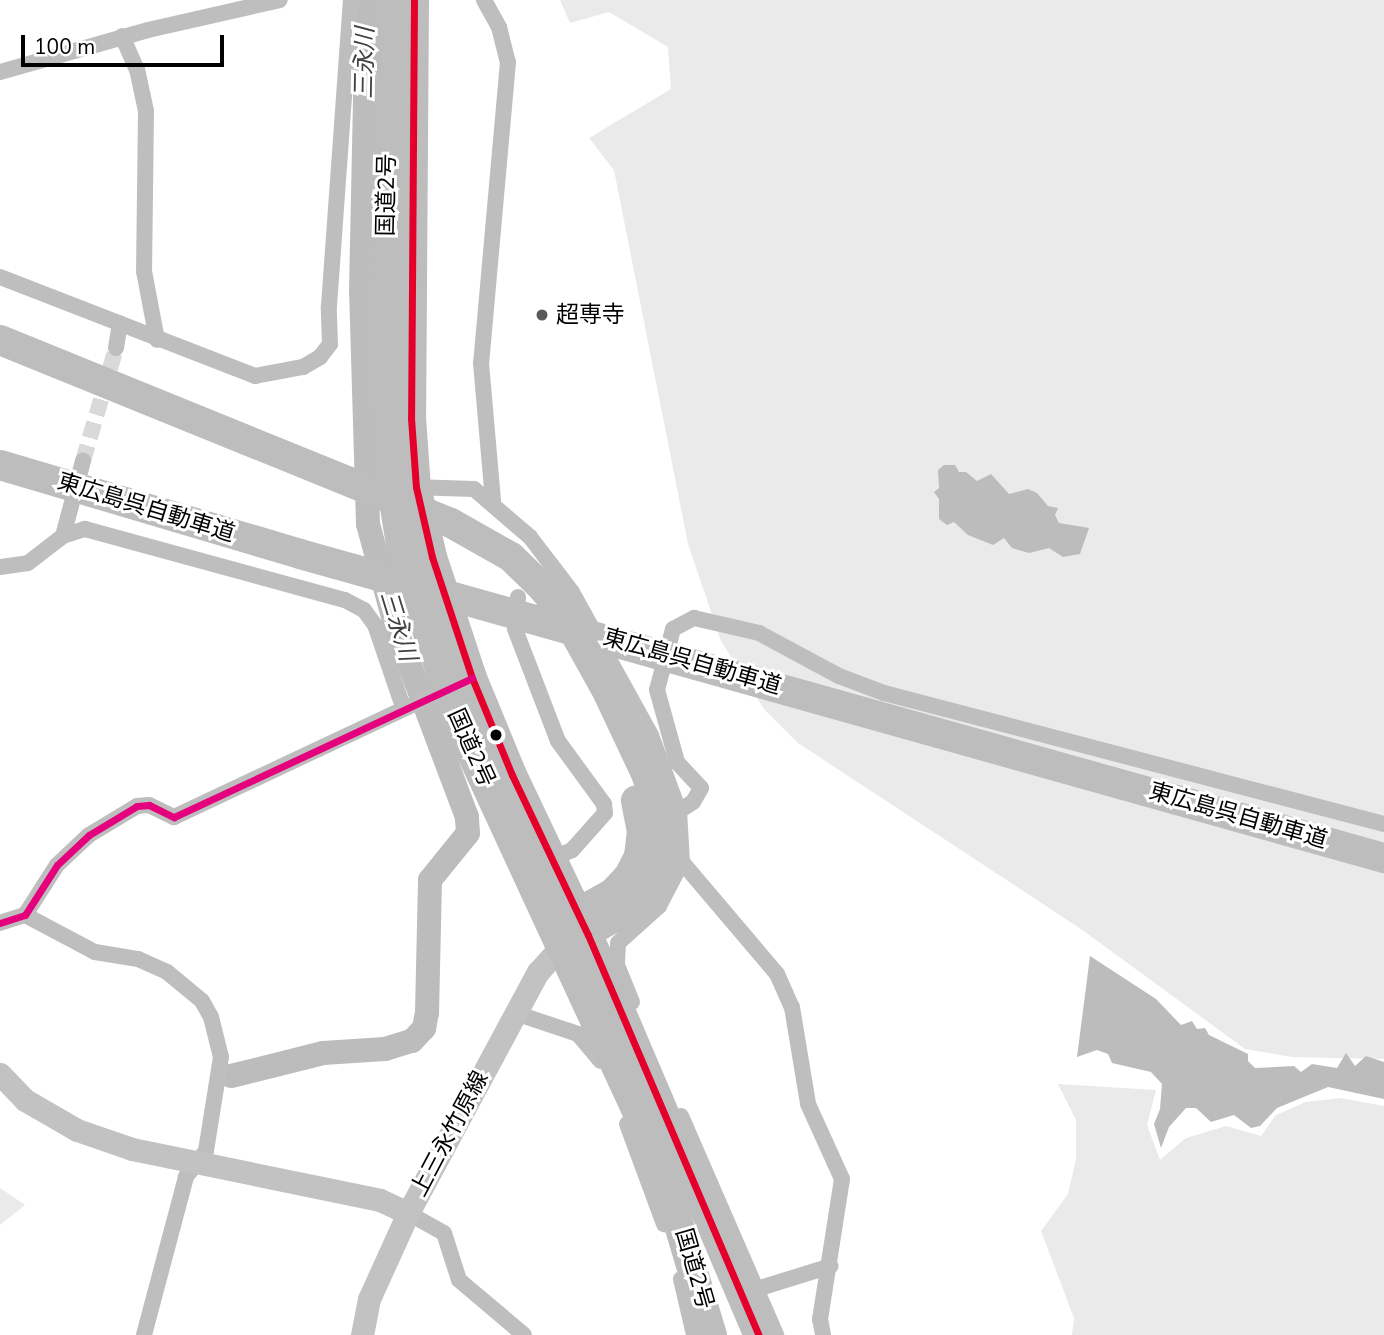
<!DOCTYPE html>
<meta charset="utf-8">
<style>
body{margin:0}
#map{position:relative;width:1384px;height:1335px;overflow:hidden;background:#fff;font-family:"Nunito Sans","Noto Sans JP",sans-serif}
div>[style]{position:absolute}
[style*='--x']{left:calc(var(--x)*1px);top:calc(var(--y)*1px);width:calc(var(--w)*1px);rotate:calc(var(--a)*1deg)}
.green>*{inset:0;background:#eaeaea}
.water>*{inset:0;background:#bcbcbc}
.river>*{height:24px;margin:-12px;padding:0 12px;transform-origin:12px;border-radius:12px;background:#bcbcbc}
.street-tunnel>*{height:16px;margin-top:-8px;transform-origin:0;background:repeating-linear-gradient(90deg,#d9d9d9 0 16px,transparent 0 24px)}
.street>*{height:16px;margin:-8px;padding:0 8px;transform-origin:8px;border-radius:8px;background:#bebebe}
.secondary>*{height:23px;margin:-11.5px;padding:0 11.5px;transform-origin:11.5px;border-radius:11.5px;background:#c2c2c2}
.highway>*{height:30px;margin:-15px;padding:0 15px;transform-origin:15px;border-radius:15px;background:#bdbdbd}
.bus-1>*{height:7px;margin:-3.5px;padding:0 3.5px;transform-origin:3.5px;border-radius:3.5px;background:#e4002b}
.bus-2>*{height:7px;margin:-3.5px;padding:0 3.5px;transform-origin:3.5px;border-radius:3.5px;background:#e5007d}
.dots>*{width:19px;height:19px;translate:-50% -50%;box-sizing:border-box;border:4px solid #fff;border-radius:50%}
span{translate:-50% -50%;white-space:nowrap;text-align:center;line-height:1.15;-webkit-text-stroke:6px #fff;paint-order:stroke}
.street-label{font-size:23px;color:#000}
.poi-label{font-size:23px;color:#000}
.left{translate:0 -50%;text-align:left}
.water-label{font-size:24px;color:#414141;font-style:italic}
.scale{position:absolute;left:21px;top:35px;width:203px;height:32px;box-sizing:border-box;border:4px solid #000;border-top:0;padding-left:9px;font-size:21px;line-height:24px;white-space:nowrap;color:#000;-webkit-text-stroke:5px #fff;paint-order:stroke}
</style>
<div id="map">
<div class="green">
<i style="clip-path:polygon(560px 0,1384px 0,1384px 1059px,1292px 1057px,1245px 1049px,1081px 929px,798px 743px,764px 709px,721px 641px,688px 544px,614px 170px,589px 138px,671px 89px,668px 47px,609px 12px,570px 23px)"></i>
<i style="clip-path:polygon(1058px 1084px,1156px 1090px,1147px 1125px,1160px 1160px,1186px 1138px,1226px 1126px,1261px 1136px,1276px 1115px,1306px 1102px,1340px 1098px,1384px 1106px,1384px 1335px,1072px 1335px,1074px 1318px,1041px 1231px,1068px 1194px,1076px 1159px,1076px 1120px)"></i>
<i style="clip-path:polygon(0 1188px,25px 1205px,0 1225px)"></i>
</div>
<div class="water">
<i style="clip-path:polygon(944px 465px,955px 465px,959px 472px,966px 472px,977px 481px,991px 474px,1009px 494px,1028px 489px,1037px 493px,1048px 506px,1058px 508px,1055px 515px,1059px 523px,1089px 528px,1080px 554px,1063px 557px,1049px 548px,1029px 553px,1012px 548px,1004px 538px,993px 545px,968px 535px,954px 522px,947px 525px,939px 519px,939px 499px,934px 492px,939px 488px,938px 470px)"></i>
<i style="clip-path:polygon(1090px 956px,1156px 999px,1181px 1025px,1192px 1021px,1197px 1029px,1205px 1028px,1209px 1035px,1248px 1054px,1248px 1061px,1255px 1068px,1294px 1066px,1301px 1072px,1312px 1064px,1337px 1068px,1346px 1053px,1355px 1066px,1366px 1056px,1384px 1062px,1384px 1099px,1328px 1087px,1277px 1108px,1260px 1126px,1251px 1128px,1234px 1115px,1211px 1122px,1196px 1108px,1186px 1108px,1169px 1127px,1161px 1148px,1154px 1124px,1160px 1109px,1162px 1084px,1151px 1072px,1112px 1063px,1108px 1054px,1097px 1050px,1077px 1057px)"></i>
</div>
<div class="river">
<i style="--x:231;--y:1076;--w:95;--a:-14"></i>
<i style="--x:323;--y:1053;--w:62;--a:-3.7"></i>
<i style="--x:385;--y:1049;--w:28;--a:-17"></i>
<i style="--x:412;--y:1041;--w:18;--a:-47"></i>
<i style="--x:424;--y:1028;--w:15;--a:-79"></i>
<i style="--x:427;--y:1013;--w:133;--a:-88.7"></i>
<i style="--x:430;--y:880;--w:60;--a:-51"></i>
<i style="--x:468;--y:833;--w:16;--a:-94"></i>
<i style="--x:467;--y:817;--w:198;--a:-110.7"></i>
<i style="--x:397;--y:632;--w:112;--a:-105"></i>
<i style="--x:368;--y:524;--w:233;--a:-91.7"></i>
<i style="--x:361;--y:291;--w:291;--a:-88.8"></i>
</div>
<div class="street-tunnel">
<i style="--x:83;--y:461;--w:118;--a:-73.7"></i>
</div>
<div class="street">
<i style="--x:484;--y:0;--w:31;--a:61"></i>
<i style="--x:499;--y:27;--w:36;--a:76"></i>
<i style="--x:508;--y:62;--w:302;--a:95.1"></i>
<i style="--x:481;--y:363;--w:139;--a:85"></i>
<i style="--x:122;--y:36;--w:36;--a:66"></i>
<i style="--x:137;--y:69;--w:43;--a:77.9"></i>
<i style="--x:146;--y:111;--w:160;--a:90.7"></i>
<i style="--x:144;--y:271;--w:70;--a:79.3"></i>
<i style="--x:0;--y:72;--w:154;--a:-15.8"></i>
<i style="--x:148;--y:30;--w:135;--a:-12.8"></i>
<i style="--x:0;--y:277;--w:274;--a:21.2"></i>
<i style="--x:255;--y:376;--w:49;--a:-10.6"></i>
<i style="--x:303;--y:367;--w:20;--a:-30"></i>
<i style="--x:320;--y:357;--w:16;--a:-52"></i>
<i style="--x:330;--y:344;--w:38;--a:-92"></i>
<i style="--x:329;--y:306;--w:307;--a:-85.9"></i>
<i style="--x:116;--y:348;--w:25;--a:-81"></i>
<i style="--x:412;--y:487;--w:62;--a:1.8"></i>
<i style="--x:474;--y:489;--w:74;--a:40.6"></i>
<i style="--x:530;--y:537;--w:69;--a:52.6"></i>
<i style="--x:572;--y:592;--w:163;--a:61.1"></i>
<i style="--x:651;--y:735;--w:81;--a:69.8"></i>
<i style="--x:679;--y:811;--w:51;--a:86.6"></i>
<i style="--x:682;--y:862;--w:50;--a:117.6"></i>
<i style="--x:659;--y:906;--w:55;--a:137.9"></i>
<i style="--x:618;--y:943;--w:22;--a:93"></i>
<i style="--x:617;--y:965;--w:40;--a:68"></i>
<i style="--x:63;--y:536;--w:78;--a:-75.1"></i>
<i style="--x:0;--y:567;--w:28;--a:-8"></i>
<i style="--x:28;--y:563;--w:44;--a:-37.6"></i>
<i style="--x:63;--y:536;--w:23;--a:-18"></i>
<i style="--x:85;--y:529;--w:270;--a:15.3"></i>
<i style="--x:345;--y:600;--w:21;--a:28"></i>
<i style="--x:364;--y:610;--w:19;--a:54"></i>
<i style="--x:375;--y:625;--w:87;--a:71.1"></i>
<i style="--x:518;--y:597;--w:32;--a:95"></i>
<i style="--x:515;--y:629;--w:120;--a:69"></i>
<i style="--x:558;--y:741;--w:78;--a:53.9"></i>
<i style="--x:604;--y:804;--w:9;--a:84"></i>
<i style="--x:605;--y:813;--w:50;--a:131.7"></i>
<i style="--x:572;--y:850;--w:22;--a:156"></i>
<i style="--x:679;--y:811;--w:17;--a:-33"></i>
<i style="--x:693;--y:802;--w:16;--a:-60"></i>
<i style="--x:701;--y:788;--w:35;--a:-133"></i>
<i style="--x:677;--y:762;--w:75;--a:-105.5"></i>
<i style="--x:657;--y:690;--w:63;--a:-75.3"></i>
<i style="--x:673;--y:629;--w:24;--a:-28"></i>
<i style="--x:694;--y:618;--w:67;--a:13"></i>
<i style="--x:759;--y:633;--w:91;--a:28.3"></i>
<i style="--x:839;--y:676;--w:48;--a:20.7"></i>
<i style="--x:884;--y:693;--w:517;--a:14.68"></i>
<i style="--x:682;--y:862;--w:147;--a:49.7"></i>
<i style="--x:777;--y:974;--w:36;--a:66"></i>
<i style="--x:792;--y:1007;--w:98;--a:80.6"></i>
<i style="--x:808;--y:1104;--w:82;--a:65.6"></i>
<i style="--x:842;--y:1179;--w:142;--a:98.9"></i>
<i style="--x:820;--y:1319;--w:16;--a:79"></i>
<i style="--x:25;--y:915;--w:79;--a:27.9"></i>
<i style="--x:95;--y:952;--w:44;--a:9.2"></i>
<i style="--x:138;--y:959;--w:32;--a:24"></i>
<i style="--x:167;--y:972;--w:45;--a:39.6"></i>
<i style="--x:202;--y:1001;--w:18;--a:61"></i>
<i style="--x:211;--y:1017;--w:41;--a:76"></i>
<i style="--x:221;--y:1057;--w:95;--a:99.1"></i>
<i style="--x:206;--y:1151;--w:33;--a:128"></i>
<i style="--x:186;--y:1177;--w:163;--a:104.9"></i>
<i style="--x:0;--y:923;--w:26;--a:-18"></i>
<i style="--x:25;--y:915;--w:59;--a:-57.4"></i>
<i style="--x:57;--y:865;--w:44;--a:-43.2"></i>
<i style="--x:89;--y:835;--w:56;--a:-31.1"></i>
<i style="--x:137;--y:806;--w:12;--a:-5"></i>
<i style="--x:149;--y:805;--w:28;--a:26"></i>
<i style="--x:174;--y:817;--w:305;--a:-25.2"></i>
<i style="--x:515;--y:1013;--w:66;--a:18.4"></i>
<i style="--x:578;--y:1034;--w:35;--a:50"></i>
<i style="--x:681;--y:1116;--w:239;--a:66.5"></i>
<i style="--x:627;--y:1124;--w:107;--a:69.7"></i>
<i style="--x:408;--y:1213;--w:41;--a:29.1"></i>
<i style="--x:444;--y:1233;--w:49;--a:72.3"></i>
<i style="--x:459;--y:1280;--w:85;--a:40.2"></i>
<i style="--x:681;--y:1279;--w:57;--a:76.9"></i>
<i style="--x:757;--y:1289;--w:77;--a:-17.3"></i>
</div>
<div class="secondary">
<i style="--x:0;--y:1074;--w:36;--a:46"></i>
<i style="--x:25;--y:1100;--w:60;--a:30"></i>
<i style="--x:77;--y:1130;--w:58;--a:19.1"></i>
<i style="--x:132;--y:1149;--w:253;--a:11.6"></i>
<i style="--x:380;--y:1200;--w:31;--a:25"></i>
<i style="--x:362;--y:1335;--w:37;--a:-79"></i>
<i style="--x:369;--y:1299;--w:94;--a:-65.6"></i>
<i style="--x:408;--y:1213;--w:274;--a:-61.7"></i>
<i style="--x:538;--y:972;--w:36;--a:-48"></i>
</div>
<div class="highway">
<i style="--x:388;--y:0;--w:362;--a:90.8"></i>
<i style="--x:383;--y:362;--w:90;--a:88.1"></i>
<i style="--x:386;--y:452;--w:106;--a:80.8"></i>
<i style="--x:403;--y:557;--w:176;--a:71.8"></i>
<i style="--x:458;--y:724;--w:482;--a:65.2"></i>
<i style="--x:660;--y:1162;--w:181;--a:73.3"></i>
<i style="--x:414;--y:0;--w:418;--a:90.4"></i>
<i style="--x:411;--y:418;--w:69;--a:85.9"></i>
<i style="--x:416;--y:487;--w:72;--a:77.1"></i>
<i style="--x:432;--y:557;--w:127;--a:71.7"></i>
<i style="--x:472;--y:678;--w:105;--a:67.6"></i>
<i style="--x:512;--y:775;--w:177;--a:64.6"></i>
<i style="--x:588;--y:935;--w:435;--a:66.9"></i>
<i style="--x:0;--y:340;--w:487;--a:22.1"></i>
<i style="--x:451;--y:523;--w:69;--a:29.5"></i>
<i style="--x:511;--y:557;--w:39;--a:44"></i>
<i style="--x:539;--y:584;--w:37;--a:49"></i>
<i style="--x:563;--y:612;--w:93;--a:60.9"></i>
<i style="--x:608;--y:693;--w:92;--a:64.8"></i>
<i style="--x:647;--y:776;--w:57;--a:74.7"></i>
<i style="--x:662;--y:831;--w:25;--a:92"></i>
<i style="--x:661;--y:856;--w:42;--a:115.3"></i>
<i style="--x:643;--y:894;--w:20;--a:131"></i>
<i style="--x:630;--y:909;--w:69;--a:151.6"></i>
<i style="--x:0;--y:465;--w:313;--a:16.5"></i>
<i style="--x:300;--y:554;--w:1126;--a:15.67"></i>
<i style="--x:568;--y:932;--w:21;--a:-65"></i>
<i style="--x:577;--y:913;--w:41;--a:-29.1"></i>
<i style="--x:613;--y:893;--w:23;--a:-47"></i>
<i style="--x:629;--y:876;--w:22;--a:-63"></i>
<i style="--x:639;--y:856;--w:24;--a:-83"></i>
<i style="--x:642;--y:832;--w:32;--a:-101"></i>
</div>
<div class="bus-1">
<i style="--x:414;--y:0;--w:418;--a:90.4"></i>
<i style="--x:411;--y:418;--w:69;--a:85.9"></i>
<i style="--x:416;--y:487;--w:72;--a:77.1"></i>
<i style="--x:432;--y:557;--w:127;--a:71.7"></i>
<i style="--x:472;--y:678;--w:105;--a:67.6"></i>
<i style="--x:512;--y:775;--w:177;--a:64.6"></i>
<i style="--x:588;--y:935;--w:435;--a:66.9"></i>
</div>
<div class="bus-2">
<i style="--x:0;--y:923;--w:26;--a:-18"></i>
<i style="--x:25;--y:915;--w:59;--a:-57.4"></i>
<i style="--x:57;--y:865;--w:44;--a:-43.2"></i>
<i style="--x:89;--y:835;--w:56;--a:-31.1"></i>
<i style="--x:137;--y:806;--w:12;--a:-5"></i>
<i style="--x:149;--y:805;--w:28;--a:26"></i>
<i style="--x:174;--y:817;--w:329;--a:-25"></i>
</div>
<div class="dots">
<i style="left:542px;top:315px;background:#595959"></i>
<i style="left:496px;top:735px;background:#000"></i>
</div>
<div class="street-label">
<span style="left:387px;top:195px;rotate:-89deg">国道2号</span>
<span style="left:146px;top:508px;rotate:17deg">東広島呉自動車道</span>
<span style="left:692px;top:662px;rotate:16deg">東広島呉自動車道</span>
<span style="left:471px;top:748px;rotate:66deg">国道2号</span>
<span style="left:1238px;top:816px;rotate:16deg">東広島呉自動車道</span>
<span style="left:450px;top:1134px;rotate:-62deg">上三永竹原線</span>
<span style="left:694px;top:1269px;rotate:74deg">国道2号</span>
</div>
<div class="poi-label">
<span class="left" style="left:556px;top:315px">超専寺</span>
</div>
<div class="water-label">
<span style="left:365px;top:63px;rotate:-89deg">三永川</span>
<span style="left:398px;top:626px;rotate:73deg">三永川</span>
</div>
<div class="scale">100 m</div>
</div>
